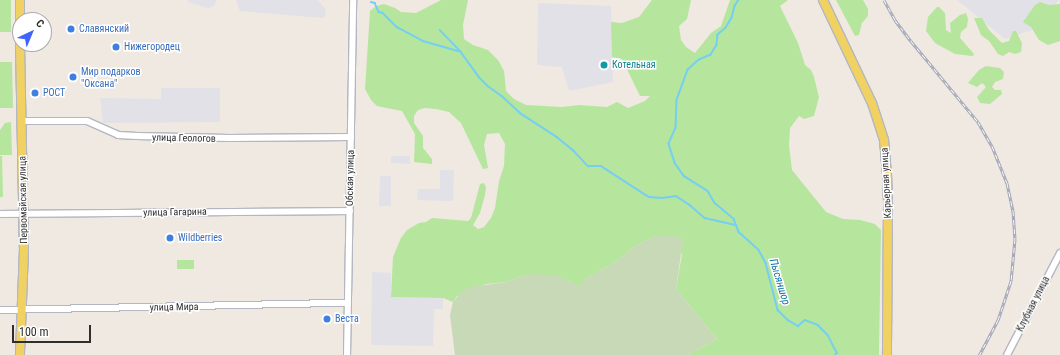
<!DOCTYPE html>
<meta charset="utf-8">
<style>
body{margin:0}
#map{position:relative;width:1060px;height:355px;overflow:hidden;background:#efe9e1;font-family:"Roboto Condensed",sans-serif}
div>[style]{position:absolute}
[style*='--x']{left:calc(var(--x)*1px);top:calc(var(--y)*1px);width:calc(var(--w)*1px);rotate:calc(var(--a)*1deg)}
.industrial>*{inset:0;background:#e3e1e8}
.green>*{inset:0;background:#b6e59e}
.cemetery>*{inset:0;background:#c8d9b8}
.stream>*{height:1.5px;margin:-0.75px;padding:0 0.75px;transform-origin:0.75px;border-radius:0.75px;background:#75cff0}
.roads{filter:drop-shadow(1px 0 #b4b7c1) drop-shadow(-1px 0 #b4b7c1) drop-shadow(0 1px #b4b7c1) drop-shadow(0 -1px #b4b7c1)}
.minor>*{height:6px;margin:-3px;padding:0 3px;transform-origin:3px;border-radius:3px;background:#fff}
.major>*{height:8px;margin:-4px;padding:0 4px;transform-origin:4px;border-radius:4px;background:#f2d163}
.rail>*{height:3px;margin-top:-1.5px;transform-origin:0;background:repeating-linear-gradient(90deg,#fff 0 4.5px,#a3a6b8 0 9px);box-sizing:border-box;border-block:1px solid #a3a6b8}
.dots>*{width:11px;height:11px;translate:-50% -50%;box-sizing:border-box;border:2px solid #fff;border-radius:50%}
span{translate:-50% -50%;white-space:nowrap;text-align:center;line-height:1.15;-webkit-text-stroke:3px #fff;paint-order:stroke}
.shop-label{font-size:10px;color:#366cbe}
.left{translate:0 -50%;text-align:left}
.culture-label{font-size:10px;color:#0d838f}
.street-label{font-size:10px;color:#2e2e2e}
.water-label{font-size:11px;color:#0d6fa3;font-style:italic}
.north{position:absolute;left:12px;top:12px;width:40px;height:40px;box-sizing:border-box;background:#fff;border:1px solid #ababab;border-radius:50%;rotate:44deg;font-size:11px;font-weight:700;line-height:16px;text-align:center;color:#2e2e2e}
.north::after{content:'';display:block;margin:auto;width:14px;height:18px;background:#4264fb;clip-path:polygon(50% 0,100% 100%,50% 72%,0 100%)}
.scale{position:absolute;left:12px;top:325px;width:79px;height:18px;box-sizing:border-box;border:2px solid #2e2e2e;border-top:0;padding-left:5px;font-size:12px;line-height:14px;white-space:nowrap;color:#2e2e2e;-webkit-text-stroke:3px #fff;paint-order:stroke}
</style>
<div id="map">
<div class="industrial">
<i style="clip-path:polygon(188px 0,217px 0,214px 6px,208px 8px,188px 2px)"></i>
<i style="clip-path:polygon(236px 0,318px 0,326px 10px,324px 18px,240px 11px)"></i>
<i style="clip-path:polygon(957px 0,1059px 0,1032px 30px,1005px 39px)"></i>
<i style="clip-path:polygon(538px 3px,611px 6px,613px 82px,569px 91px,562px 67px,537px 65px)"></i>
<i style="clip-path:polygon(161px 88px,220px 88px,220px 122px,103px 123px,100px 98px,161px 99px)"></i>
<i style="clip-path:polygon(391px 156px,410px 156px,410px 164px,391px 163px)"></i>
<i style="clip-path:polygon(440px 170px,454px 170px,453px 201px,417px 200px,418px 189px,440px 189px)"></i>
<i style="clip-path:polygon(380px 176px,391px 176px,391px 206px,379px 206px)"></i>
<i style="clip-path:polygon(372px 272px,391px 273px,391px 297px,443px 298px,443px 309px,434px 309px,433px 346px,371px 345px)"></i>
</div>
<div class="green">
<i style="clip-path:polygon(0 0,11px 0,11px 32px,0 32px)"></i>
<i style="clip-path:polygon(441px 0,468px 0,463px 25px,464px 39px,473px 45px,488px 50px,498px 60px,504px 71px,506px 91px,514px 99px,526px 105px,562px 107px,579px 105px,607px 107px,617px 102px,628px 108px,645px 101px,650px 96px,640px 96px,622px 59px,612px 57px,611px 22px,622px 23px,639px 17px,652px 0,691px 0,687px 19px,679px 26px,681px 40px,686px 47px,695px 53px,711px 33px,721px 26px,730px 0,788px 0,780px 6px,798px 43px,805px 65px,811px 70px,814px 77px,819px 97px,814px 116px,804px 119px,799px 116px,790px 128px,789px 145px,792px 170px,826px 212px,843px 219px,860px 220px,875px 224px,881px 230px,879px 355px,688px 355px,717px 339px,676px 289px,682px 254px,655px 236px,632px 248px,619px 260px,587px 278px,579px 287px,569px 281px,524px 275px,506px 282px,486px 284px,457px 296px,453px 302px,443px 298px,391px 297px,393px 257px,401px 238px,407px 230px,419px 223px,426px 222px,432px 218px,468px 221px,471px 218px,480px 184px,484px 183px,486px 187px,485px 195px,480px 213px,473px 225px,478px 229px,484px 227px,491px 218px,495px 208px,499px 181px,504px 166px,505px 144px,499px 133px,487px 134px,484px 145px,488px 168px,483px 169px,461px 123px,449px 112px,436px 109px,425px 108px,418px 110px,414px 116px,414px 123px,423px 136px,423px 148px,432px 159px,432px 164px,414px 162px,415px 134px,402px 111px,377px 106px,371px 100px,365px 89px,370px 11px,376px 6px,384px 4px,395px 8px,401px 12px,416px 13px)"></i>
<i style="clip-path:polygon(836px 0,863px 0,868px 9px,868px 16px,862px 23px,859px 35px,855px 36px)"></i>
<i style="clip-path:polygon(1040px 2px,1049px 5px,1060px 4px,1060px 41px,1048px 45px,1039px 40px,1031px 27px,1023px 22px,1035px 5px)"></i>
<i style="clip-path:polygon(937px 7px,939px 7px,945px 13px,946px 30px,951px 33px,950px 23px,960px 15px,966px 13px,968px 19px,967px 27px,961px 32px,960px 38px,974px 54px,973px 56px,955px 54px,935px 43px,926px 31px,928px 17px)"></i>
<i style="clip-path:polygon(974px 18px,982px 18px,989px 30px,1002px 43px,1009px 41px,1013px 31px,1016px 31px,1022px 43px,1021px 52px,1015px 54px,1009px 52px,1003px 56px,998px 54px,989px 41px,981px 35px)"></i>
<i style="clip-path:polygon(0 62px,12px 62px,13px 108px,0 108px)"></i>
<i style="clip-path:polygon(986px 66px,1000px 68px,1004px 72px,1003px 79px,995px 82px,992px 87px,995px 90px,1001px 90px,1002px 94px,990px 104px,980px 103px,977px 97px,986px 87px,982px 83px,977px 87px,968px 83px,979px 70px)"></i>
<i style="clip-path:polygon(11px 122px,12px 155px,0 155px,0 130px,5px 123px)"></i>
<i style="clip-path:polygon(0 156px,2px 156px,3px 197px,0 197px)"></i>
<i style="clip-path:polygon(177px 260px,194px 260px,194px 269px,177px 269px)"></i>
</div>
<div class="cemetery">
<i style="clip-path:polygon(655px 236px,671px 236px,680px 237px,683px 240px,676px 289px,717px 339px,688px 355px,455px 355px,450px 315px,453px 302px,463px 290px,471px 287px,506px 282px,524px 275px,536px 274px,558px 276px,579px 286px,587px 278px,619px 260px,632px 248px)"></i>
</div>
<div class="stream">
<i style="--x:739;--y:0;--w:7;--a:124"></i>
<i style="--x:735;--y:6;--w:12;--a:104"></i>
<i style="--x:732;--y:18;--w:12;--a:121"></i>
<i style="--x:726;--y:28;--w:11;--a:139"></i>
<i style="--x:718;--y:35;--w:10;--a:96"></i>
<i style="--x:717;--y:45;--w:12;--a:121"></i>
<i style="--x:711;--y:55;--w:13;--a:157"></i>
<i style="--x:699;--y:60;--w:15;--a:138"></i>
<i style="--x:688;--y:70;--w:32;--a:110"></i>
<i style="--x:677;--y:100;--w:28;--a:92"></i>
<i style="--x:676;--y:128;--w:17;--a:114"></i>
<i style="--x:669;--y:144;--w:20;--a:72"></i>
<i style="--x:675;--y:163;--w:16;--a:55"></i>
<i style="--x:684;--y:176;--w:28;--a:32"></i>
<i style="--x:708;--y:191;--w:14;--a:60"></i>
<i style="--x:715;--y:203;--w:25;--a:40"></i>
<i style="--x:734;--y:219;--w:14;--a:69"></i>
<i style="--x:739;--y:232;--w:27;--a:42"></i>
<i style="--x:759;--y:250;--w:15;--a:62"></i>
<i style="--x:766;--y:263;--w:49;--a:75.7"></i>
<i style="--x:778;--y:310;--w:14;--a:45"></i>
<i style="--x:788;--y:320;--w:12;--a:31"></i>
<i style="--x:798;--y:326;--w:9;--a:-41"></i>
<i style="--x:805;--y:320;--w:14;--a:21"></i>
<i style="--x:818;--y:325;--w:14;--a:45"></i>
<i style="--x:828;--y:335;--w:20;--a:63"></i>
<i style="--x:837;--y:353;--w:2;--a:117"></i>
<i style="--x:371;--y:2;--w:4;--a:14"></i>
<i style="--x:375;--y:3;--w:10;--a:66"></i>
<i style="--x:379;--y:12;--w:4;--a:14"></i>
<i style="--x:383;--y:13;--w:20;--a:45"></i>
<i style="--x:397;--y:27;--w:30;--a:28"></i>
<i style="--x:423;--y:41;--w:37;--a:16"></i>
<i style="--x:440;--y:30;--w:30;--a:46"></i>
<i style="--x:461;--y:52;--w:31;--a:54"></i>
<i style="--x:479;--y:77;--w:13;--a:45"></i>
<i style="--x:488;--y:86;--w:17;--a:36"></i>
<i style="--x:502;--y:96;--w:25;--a:43"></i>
<i style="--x:520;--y:113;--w:44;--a:33"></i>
<i style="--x:557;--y:137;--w:22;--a:39"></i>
<i style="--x:574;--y:151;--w:21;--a:47"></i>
<i style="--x:588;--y:166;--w:13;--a:0"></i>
<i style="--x:601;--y:166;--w:57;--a:32.9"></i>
<i style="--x:649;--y:197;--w:13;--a:4"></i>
<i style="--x:662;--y:198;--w:14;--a:-8"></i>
<i style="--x:676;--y:196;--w:17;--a:33"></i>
<i style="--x:690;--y:205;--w:20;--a:41"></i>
<i style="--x:705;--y:218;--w:32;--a:13"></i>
</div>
<div class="roads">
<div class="minor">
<i style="--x:21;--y:121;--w:66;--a:0"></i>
<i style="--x:87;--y:121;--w:34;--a:24"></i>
<i style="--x:118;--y:135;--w:19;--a:3"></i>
<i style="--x:137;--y:136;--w:92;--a:1.2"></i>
<i style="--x:229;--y:138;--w:122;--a:-0.5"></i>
<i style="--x:0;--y:214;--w:350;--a:-0.5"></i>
<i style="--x:0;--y:310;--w:348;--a:-1.2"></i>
<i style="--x:347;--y:355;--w:355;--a:-89"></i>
<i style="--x:1007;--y:355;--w:115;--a:-62.5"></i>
</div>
<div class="major">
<i style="--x:20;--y:0;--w:20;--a:90"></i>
<i style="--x:823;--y:0;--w:114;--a:64.6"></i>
<i style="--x:872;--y:103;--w:39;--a:72"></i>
<i style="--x:884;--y:140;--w:34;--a:85"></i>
<i style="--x:887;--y:174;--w:30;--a:88"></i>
<i style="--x:888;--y:204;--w:151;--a:90.4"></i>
<i style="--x:20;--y:44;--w:205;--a:88.9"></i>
<i style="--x:24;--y:249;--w:106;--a:92.2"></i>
</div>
</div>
<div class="rail">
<i style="--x:884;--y:0;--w:23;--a:61"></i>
<i style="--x:895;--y:20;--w:26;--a:53"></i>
<i style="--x:911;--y:41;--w:105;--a:50.4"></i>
<i style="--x:978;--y:122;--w:28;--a:60"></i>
<i style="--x:992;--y:146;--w:40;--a:68"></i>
<i style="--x:1007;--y:183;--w:29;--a:78"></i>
<i style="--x:1013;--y:211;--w:28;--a:86"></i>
<i style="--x:1015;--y:239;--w:42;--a:95.4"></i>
<i style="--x:1011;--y:281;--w:41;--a:108.4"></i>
<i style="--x:998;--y:320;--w:40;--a:118"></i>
</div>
<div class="dots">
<i style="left:71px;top:29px;background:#3f7fe0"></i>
<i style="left:116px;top:47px;background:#3f7fe0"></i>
<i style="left:604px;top:65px;background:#0f9aa8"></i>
<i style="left:73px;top:77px;background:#3f7fe0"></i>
<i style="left:35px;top:93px;background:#3f7fe0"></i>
<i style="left:170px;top:238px;background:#3f7fe0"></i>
<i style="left:327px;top:319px;background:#3f7fe0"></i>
</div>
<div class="shop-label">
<span class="left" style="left:79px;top:29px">Славянский</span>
<span class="left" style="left:124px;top:47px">Нижегородец</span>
<span class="left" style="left:81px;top:77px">Мир подарков<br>"Оксана"</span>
<span class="left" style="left:43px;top:93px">РОСТ</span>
<span class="left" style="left:178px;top:238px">Wildberries</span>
<span class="left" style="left:335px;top:319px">Веста</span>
</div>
<div class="culture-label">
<span class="left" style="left:612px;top:65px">Котельная</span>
</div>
<div class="street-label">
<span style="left:184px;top:138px;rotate:1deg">улица Геологов</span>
<span style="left:350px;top:178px;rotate:-89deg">Обская улица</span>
<span style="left:886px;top:183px;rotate:-93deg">Карьерная улица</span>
<span style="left:23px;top:200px;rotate:-91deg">Первомайская улица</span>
<span style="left:175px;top:212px;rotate:-1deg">улица Гагарина</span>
<span style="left:1033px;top:304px;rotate:-63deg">Клубная улица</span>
<span style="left:174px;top:307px;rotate:-1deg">улица Мира</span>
</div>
<div class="water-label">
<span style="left:779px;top:282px;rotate:73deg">Пысяншор</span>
</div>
<div class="north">С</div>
<div class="scale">100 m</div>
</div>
